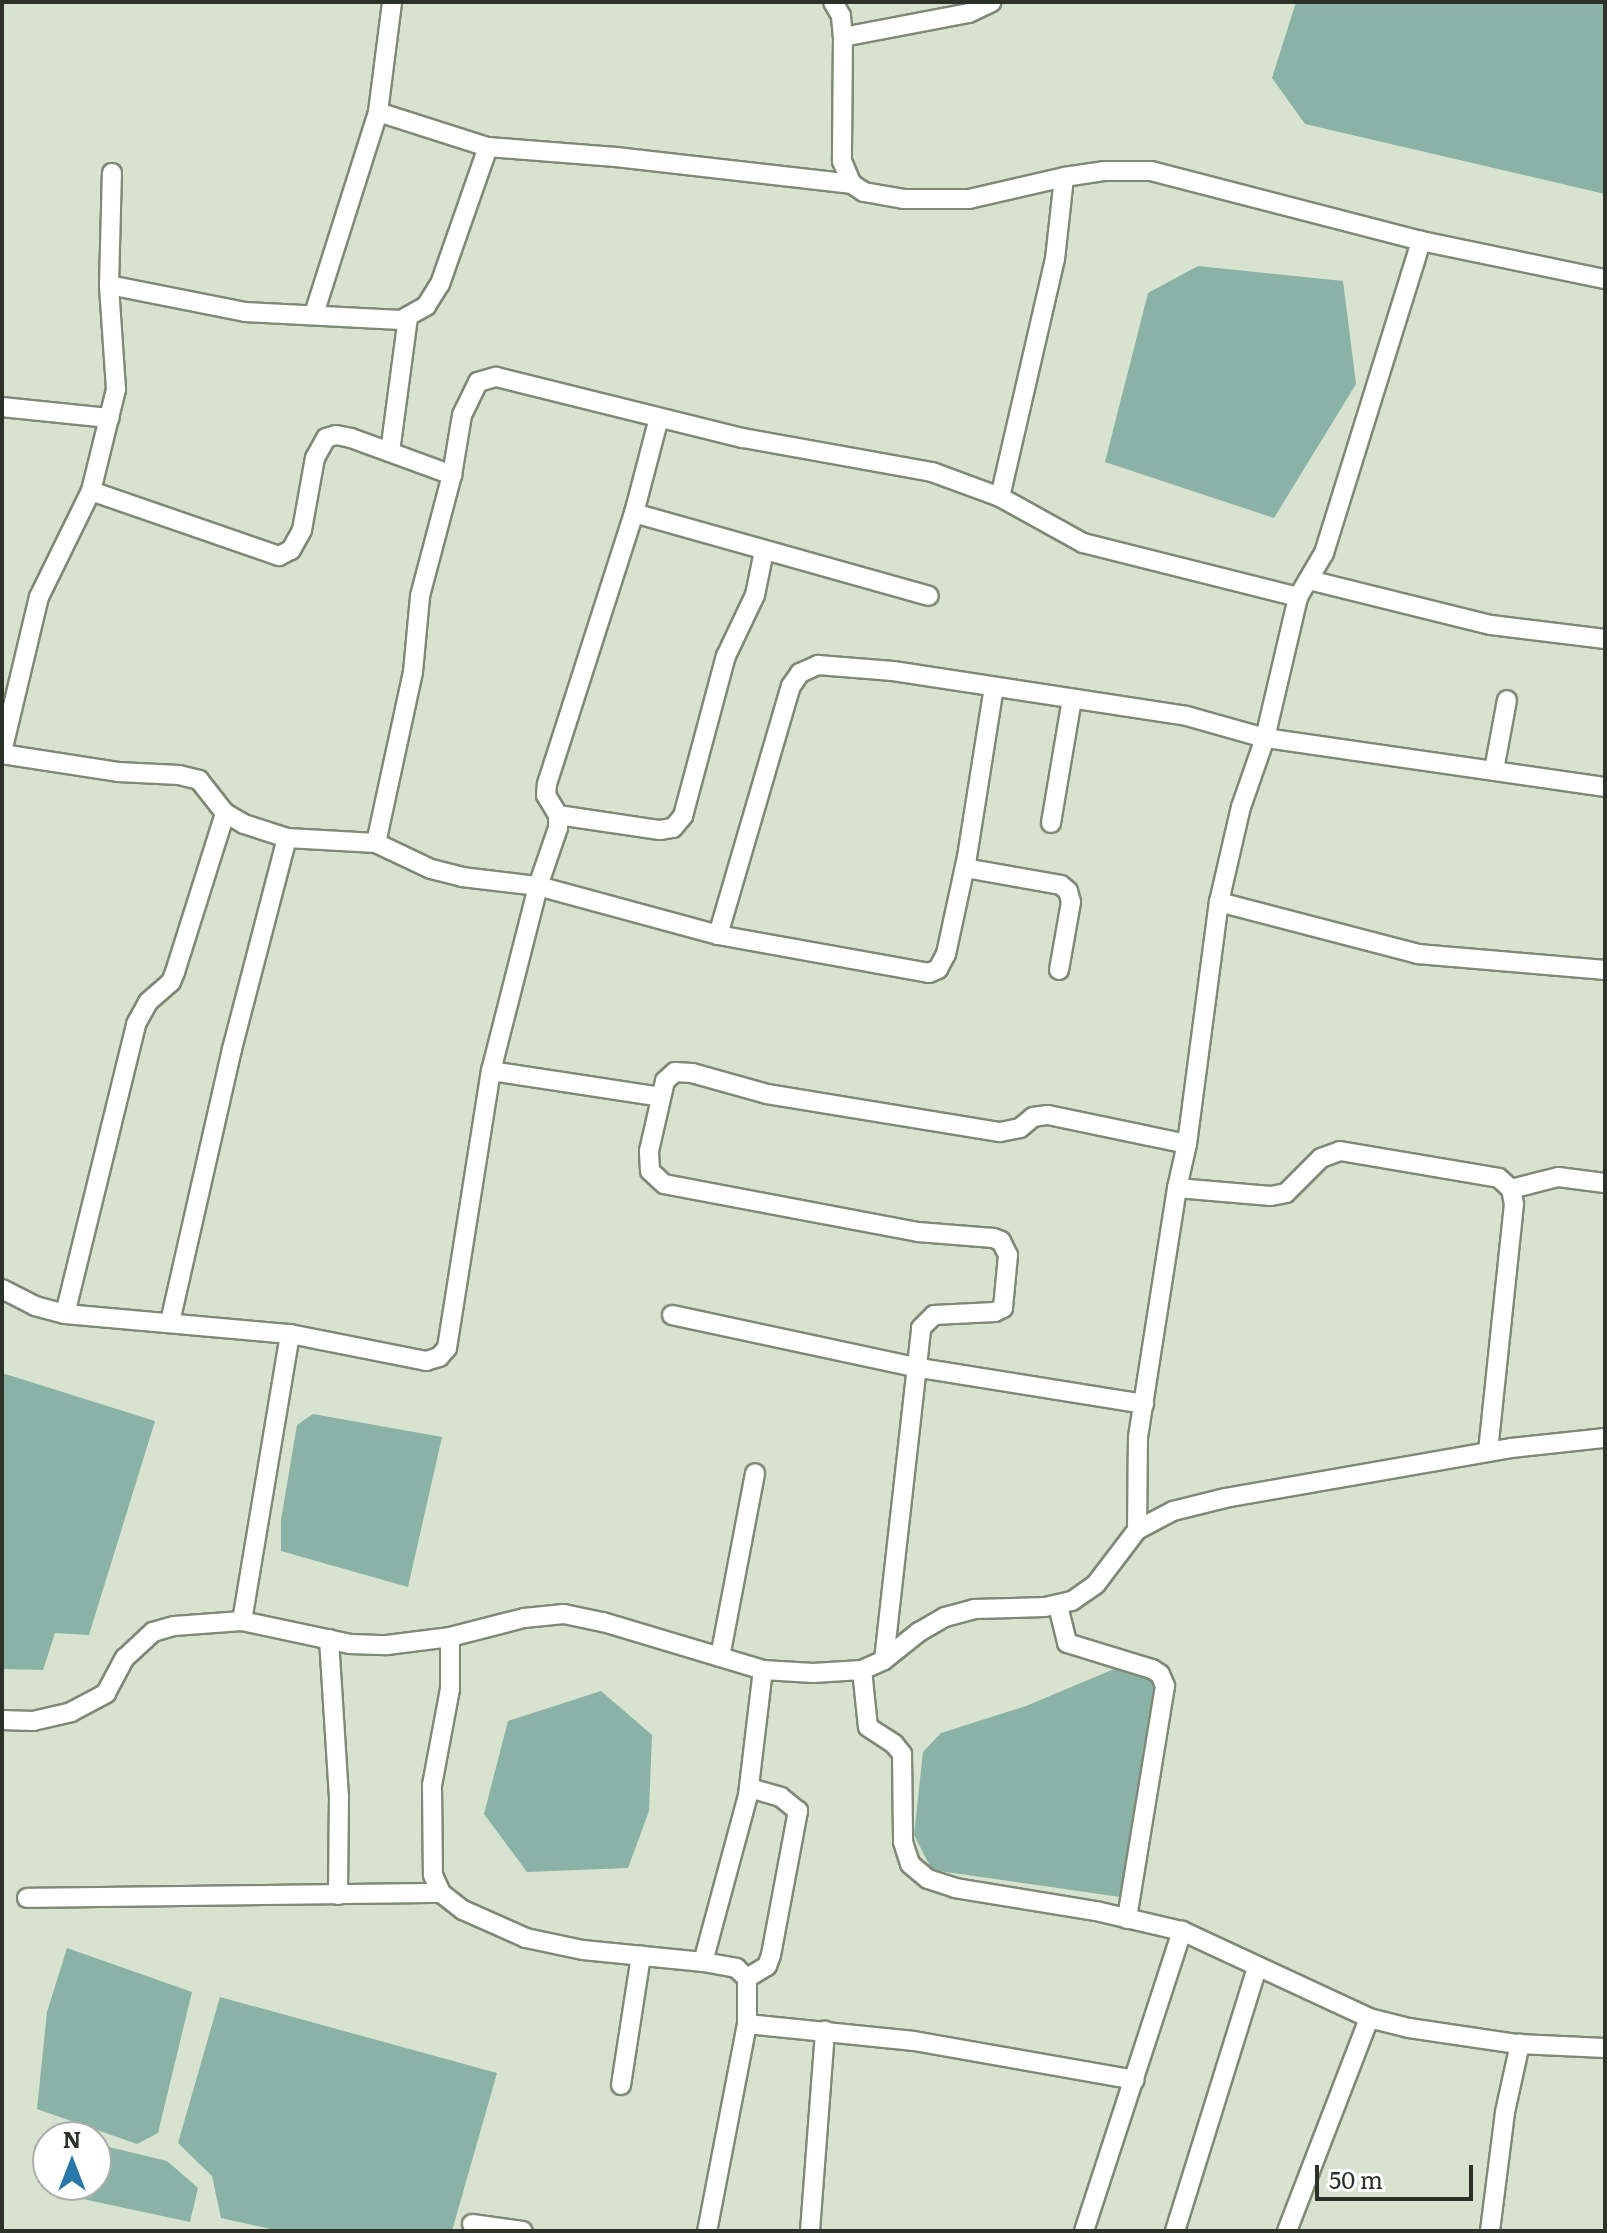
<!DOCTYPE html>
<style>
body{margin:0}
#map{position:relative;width:1607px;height:2233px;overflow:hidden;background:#d7e3ce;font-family:Literata,serif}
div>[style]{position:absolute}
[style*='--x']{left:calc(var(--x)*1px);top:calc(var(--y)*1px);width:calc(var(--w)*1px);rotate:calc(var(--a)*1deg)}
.water>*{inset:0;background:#8ab2a7}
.roads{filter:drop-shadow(2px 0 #7e8976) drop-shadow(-2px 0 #7e8976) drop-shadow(0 2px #7e8976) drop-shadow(0 -2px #7e8976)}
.street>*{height:18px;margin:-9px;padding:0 9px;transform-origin:9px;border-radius:9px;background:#fff}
span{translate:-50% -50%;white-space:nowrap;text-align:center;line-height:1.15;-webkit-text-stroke:8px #fff;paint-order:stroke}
.frame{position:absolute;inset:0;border:4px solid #2c3129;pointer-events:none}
.north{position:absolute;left:32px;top:2121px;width:80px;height:80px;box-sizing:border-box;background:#fff;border:2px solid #abada9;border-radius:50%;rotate:0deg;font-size:22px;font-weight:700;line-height:32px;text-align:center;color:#2c3129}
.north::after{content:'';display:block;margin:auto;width:28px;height:36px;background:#2a77aa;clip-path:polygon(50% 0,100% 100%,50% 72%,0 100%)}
.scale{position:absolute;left:1315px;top:2165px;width:158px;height:36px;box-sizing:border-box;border:4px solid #2c3129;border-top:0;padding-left:10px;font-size:24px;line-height:28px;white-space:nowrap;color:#2c3129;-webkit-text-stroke:6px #fff;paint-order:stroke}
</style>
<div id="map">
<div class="water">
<i style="clip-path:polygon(1296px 2px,1605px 2px,1605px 194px,1305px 124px,1272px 78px)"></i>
<i style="clip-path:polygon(1198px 266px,1343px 281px,1356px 384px,1274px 518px,1105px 462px,1148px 293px)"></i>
<i style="clip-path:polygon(2px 1373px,155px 1421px,89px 1635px,55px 1633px,43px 1670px,2px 1669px)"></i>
<i style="clip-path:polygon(313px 1414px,442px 1437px,408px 1587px,281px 1551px,281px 1520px,297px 1425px)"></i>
<i style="clip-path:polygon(1126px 1664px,1157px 1681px,1120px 1897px,932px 1870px,914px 1835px,923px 1752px,941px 1733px,1026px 1706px)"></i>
<i style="clip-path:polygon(601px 1691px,652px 1735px,649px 1811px,628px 1868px,527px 1872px,484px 1814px,508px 1721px)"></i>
<i style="clip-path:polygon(67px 1948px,192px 1992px,158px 2133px,137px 2144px,37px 2109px,47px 2012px)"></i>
<i style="clip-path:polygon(220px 1997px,497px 2073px,452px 2231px,280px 2231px,221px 2218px,212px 2176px,178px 2143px)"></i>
<i style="clip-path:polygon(96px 2144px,167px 2161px,198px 2188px,190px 2222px,55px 2193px,56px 2185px,96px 2185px)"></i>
</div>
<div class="roads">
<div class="street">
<i style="--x:833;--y:2;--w:16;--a:60"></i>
<i style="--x:841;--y:16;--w:21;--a:85"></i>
<i style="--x:843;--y:37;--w:124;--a:90.5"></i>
<i style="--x:842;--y:161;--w:25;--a:67"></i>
<i style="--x:852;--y:184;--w:14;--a:34"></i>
<i style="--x:864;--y:192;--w:40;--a:10"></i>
<i style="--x:903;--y:199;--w:66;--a:0"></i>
<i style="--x:969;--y:199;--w:98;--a:-13"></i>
<i style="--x:1064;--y:177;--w:40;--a:-8.5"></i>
<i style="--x:1104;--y:171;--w:47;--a:0"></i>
<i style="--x:1151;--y:171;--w:279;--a:14.5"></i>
<i style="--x:1421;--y:241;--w:188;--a:11.7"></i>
<i style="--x:843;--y:37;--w:128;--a:-10.8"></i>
<i style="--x:969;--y:13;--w:25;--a:-26"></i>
<i style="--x:378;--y:112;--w:115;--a:17.7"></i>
<i style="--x:488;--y:147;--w:128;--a:4.5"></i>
<i style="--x:616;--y:157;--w:238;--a:6.5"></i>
<i style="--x:109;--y:285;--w:139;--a:11.2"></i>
<i style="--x:245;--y:312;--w:156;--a:2.9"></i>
<i style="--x:401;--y:320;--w:29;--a:-29"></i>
<i style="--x:426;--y:306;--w:26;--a:-58"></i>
<i style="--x:440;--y:284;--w:145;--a:-70.7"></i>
<i style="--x:314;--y:314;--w:212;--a:-72.4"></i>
<i style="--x:378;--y:112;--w:111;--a:-82.7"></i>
<i style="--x:2;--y:407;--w:108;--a:5.9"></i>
<i style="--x:390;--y:452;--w:136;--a:-82.4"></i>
<i style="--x:91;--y:491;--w:199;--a:19.1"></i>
<i style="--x:279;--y:556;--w:13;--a:-27"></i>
<i style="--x:291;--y:550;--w:23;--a:-61"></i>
<i style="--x:302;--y:530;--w:73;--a:-79.8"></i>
<i style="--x:315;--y:458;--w:23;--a:-61"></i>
<i style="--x:326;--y:438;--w:10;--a:-17"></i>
<i style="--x:336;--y:435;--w:15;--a:11"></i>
<i style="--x:351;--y:438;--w:108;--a:20.1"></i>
<i style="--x:1000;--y:497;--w:244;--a:-77"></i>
<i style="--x:1055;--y:259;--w:82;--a:-83.7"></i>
<i style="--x:634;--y:513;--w:306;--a:15.7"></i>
<i style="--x:1309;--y:580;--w:187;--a:13.9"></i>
<i style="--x:1491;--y:625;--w:115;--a:7"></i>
<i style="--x:2;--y:752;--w:159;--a:-76.6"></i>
<i style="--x:39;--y:597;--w:118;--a:-63.9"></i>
<i style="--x:91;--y:491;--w:105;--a:-76.2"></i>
<i style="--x:116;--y:389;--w:104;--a:-93.9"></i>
<i style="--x:109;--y:285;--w:112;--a:-88.5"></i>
<i style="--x:2;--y:754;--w:117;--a:8.8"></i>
<i style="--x:118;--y:772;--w:61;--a:2.8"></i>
<i style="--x:179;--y:775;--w:21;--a:14"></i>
<i style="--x:199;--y:780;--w:42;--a:51.8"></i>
<i style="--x:225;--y:813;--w:22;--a:30"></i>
<i style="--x:244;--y:824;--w:45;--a:18"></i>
<i style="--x:287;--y:838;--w:89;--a:3.2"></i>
<i style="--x:376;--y:843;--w:61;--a:25.3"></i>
<i style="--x:431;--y:869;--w:32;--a:14"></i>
<i style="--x:462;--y:877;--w:77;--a:6.8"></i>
<i style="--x:538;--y:886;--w:187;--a:15.2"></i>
<i style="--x:718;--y:935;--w:214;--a:10.2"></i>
<i style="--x:929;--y:973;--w:10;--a:-24"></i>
<i style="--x:938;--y:969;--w:17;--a:-62"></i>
<i style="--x:946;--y:954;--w:99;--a:-77.8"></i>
<i style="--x:967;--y:857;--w:172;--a:-81"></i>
<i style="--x:1494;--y:770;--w:71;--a:-79.5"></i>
<i style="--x:558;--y:815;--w:103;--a:8.4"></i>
<i style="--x:660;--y:830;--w:13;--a:-9"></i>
<i style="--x:673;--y:828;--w:16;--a:-50"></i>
<i style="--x:683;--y:816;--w:166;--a:-75"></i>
<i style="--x:726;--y:656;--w:68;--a:-64.6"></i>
<i style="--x:755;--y:595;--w:45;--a:-78.4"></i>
<i style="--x:1051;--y:823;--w:126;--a:-80.4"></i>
<i style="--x:376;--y:843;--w:175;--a:-77.8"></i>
<i style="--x:413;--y:672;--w:76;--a:-84.7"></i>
<i style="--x:420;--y:596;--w:125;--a:-75.2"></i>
<i style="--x:452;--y:475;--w:61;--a:-80.5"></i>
<i style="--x:462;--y:415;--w:37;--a:-64"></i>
<i style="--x:478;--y:382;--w:19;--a:-16"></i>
<i style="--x:496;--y:377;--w:254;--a:13.9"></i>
<i style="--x:743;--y:438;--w:192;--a:10.2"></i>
<i style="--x:932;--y:472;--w:72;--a:20.2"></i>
<i style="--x:1000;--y:497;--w:95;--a:29"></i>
<i style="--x:1083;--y:543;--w:222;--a:14.1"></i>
<i style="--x:965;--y:868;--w:97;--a:10"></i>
<i style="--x:1061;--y:885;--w:9;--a:41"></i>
<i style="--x:1068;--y:891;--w:11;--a:75"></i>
<i style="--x:1071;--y:902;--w:69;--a:100"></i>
<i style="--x:1219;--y:902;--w:206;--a:14.6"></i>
<i style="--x:1418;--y:954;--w:188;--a:4.9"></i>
<i style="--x:718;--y:935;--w:259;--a:-73.7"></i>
<i style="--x:791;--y:686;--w:16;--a:-55"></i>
<i style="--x:800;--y:673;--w:20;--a:-24"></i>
<i style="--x:818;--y:665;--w:75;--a:4.6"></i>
<i style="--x:893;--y:671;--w:297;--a:8.7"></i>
<i style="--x:1187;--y:716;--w:81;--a:15.8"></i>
<i style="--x:1265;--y:738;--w:344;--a:8.2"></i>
<i style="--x:491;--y:1071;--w:171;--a:8.7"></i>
<i style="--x:1177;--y:1188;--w:94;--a:4.9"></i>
<i style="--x:1271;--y:1196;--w:15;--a:-11"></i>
<i style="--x:1286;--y:1193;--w:49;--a:-45"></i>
<i style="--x:1321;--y:1158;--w:20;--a:-20"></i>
<i style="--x:1340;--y:1151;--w:161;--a:9.6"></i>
<i style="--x:1499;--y:1178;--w:16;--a:43"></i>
<i style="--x:1511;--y:1189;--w:15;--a:79"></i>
<i style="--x:1514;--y:1204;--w:249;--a:96"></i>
<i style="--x:1511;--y:1189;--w:49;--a:-14.3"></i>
<i style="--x:1558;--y:1177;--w:47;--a:7.3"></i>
<i style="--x:2;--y:1289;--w:37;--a:27"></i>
<i style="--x:35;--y:1306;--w:31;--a:15"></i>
<i style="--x:65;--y:1314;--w:226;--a:5.1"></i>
<i style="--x:290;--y:1334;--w:139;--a:11.2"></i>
<i style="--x:426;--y:1361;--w:14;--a:-17"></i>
<i style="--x:439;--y:1357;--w:12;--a:-48"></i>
<i style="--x:447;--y:1348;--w:280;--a:-81"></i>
<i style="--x:491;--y:1071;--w:191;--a:-75.7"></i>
<i style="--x:538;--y:886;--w:61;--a:-71"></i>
<i style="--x:558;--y:828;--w:13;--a:-90"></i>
<i style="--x:558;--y:815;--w:23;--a:-121"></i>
<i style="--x:546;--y:795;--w:11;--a:-85"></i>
<i style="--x:547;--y:784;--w:285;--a:-72.2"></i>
<i style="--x:634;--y:513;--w:98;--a:-75.3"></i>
<i style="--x:65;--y:1314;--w:299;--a:-76.2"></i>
<i style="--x:136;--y:1024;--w:25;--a:-61"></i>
<i style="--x:148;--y:1002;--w:30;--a:-41"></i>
<i style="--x:171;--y:982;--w:11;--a:-68"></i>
<i style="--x:175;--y:972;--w:167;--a:-72.5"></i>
<i style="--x:672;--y:1315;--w:248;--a:12.1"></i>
<i style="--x:914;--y:1367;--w:233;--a:9.1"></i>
<i style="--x:170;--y:1322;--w:280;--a:-77.2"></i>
<i style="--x:232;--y:1049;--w:218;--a:-75.4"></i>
<i style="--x:1137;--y:1530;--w:93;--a:-89.4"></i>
<i style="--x:1138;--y:1437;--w:252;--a:-81.1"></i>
<i style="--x:1177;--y:1188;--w:45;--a:-77.2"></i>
<i style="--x:1187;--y:1144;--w:244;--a:-82.5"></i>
<i style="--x:1219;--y:902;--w:98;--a:-77"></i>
<i style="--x:1241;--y:807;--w:73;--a:-70.8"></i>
<i style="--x:1265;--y:738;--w:145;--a:-76.8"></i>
<i style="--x:1298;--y:597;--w:51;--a:-59.4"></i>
<i style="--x:1324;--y:553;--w:327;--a:-72.7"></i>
<i style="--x:1058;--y:1606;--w:38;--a:76"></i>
<i style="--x:1067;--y:1643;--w:89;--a:17"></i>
<i style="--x:1152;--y:1669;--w:9;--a:32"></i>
<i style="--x:1160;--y:1674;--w:13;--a:67"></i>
<i style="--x:1165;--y:1686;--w:236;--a:99.3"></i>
<i style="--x:242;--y:1621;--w:291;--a:-80.5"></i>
<i style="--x:450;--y:1637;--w:52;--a:90"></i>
<i style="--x:450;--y:1689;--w:98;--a:100.6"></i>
<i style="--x:432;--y:1785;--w:90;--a:89.4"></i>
<i style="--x:433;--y:1875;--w:20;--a:66"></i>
<i style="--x:441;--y:1893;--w:28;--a:38"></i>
<i style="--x:463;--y:1910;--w:69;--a:24"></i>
<i style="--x:526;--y:1938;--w:58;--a:11.9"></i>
<i style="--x:583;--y:1950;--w:121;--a:5.7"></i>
<i style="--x:703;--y:1962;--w:34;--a:10"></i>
<i style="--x:736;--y:1968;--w:15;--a:42"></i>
<i style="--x:747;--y:1978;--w:46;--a:90"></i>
<i style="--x:747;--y:2024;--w:211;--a:100.9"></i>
<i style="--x:329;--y:1639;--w:157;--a:86.4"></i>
<i style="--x:339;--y:1796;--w:99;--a:90.6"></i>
<i style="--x:720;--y:1657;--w:187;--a:-79.2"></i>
<i style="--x:884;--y:1660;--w:334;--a:-83.6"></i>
<i style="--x:921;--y:1328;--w:18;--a:-45"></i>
<i style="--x:934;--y:1315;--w:61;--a:-2.8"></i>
<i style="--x:995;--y:1312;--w:9;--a:-27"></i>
<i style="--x:1003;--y:1308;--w:53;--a:-84.6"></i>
<i style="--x:1008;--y:1255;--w:16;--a:-117"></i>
<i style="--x:1001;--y:1241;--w:9;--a:-159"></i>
<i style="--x:993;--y:1238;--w:75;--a:-175.4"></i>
<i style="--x:918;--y:1232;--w:258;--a:-169.3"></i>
<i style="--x:664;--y:1184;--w:19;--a:-137"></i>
<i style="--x:650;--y:1171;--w:20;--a:-93"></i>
<i style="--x:649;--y:1151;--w:72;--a:-77.1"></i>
<i style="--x:665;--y:1081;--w:13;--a:-42"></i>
<i style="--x:675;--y:1072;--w:17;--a:3"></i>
<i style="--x:692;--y:1073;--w:78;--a:15.6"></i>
<i style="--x:767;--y:1094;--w:236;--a:9.3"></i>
<i style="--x:1000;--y:1132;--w:20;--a:-11"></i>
<i style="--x:1020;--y:1128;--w:17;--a:-40"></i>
<i style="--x:1033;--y:1117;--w:15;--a:-8"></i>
<i style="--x:1048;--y:1115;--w:142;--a:11.8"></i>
<i style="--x:862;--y:1670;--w:57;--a:84"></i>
<i style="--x:868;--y:1727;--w:31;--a:33"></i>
<i style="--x:894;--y:1744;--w:13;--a:51"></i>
<i style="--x:902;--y:1754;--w:88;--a:89.3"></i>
<i style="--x:903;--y:1842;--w:23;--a:72"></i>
<i style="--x:910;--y:1864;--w:23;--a:40"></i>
<i style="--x:928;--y:1879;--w:28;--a:18"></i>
<i style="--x:955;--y:1888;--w:143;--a:9.3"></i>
<i style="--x:1096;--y:1911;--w:88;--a:13.1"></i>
<i style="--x:1182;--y:1931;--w:206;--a:24.9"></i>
<i style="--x:1369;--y:2018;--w:41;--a:14"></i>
<i style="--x:1409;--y:2028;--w:110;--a:8.4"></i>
<i style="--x:1518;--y:2044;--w:87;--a:2.6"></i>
<i style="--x:2;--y:1720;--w:31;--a:2"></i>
<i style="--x:33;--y:1721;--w:39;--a:-13"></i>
<i style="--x:71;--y:1712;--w:40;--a:-28"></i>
<i style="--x:106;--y:1693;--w:40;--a:-62"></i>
<i style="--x:125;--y:1658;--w:38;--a:-43"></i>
<i style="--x:153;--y:1632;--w:22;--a:-16"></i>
<i style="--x:174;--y:1626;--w:68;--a:-4.2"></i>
<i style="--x:242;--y:1621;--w:110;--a:12"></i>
<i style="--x:350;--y:1644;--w:37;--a:2"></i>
<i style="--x:387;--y:1645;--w:64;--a:-7.2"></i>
<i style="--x:450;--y:1637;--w:76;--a:-14.4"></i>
<i style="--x:524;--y:1618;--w:40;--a:-5.7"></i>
<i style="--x:564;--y:1614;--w:40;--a:12"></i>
<i style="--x:603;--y:1622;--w:167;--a:16.7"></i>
<i style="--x:763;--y:1670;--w:50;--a:3.4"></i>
<i style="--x:813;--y:1673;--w:49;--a:-3.5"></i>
<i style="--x:862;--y:1670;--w:24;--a:-24"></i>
<i style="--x:884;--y:1660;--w:45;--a:-38.7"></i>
<i style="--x:919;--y:1632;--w:30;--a:-30"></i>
<i style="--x:945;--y:1617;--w:30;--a:-15"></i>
<i style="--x:974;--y:1609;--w:71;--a:-1.6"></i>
<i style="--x:1045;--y:1607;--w:28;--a:-13"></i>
<i style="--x:1072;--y:1601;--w:29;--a:-35"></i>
<i style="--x:1096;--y:1584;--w:68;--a:-52.8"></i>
<i style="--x:1137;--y:1530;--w:41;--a:-27.8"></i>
<i style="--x:1173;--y:1511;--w:54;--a:-14"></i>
<i style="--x:1225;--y:1498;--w:290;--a:-9.9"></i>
<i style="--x:1511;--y:1448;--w:95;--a:-6.1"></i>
<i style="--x:27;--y:1898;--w:414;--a:-0.7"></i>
<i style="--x:703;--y:1962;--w:173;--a:-74.9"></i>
<i style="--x:748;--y:1795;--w:126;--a:-83.2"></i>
<i style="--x:747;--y:1978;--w:23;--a:-31"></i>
<i style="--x:767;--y:1966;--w:12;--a:-70"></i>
<i style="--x:771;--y:1955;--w:147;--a:-79.4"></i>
<i style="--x:798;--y:1811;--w:22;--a:-141"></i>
<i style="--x:781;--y:1797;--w:33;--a:-164"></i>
<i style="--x:747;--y:2024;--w:168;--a:5.8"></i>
<i style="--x:914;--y:2041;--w:224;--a:10"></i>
<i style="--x:621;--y:2085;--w:131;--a:-81.2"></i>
<i style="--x:472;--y:2224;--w:51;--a:7.8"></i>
<i style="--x:810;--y:2231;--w:201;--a:-85.7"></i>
<i style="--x:1084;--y:2231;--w:316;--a:-71.9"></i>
<i style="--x:1175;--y:2231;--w:276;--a:-72.7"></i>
<i style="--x:1287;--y:2231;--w:228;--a:-68.9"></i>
<i style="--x:1490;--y:2231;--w:120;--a:-82.8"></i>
<i style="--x:1505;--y:2112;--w:70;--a:-77.6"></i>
</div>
</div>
<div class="frame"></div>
<div class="north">N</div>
<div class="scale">50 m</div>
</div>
